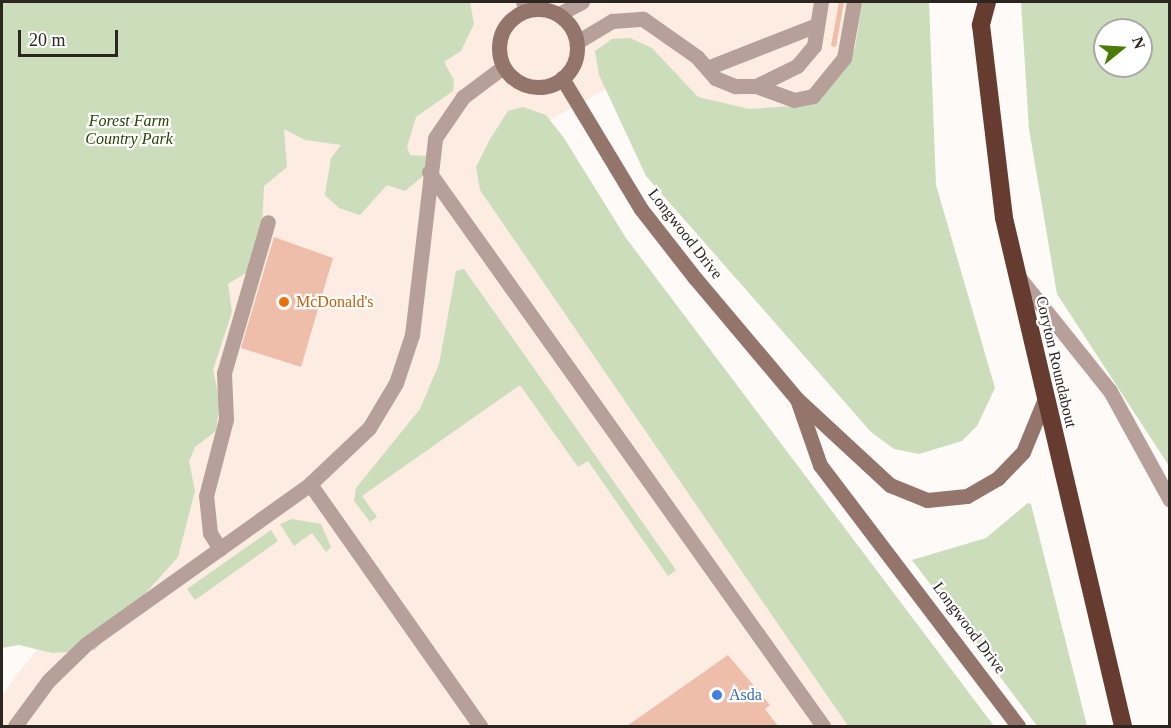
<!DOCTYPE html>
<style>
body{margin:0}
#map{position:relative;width:1171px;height:728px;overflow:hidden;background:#fefaf7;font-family:Georgia,serif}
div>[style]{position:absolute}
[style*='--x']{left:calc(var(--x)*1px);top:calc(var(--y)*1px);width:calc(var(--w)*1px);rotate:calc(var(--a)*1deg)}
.built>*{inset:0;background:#fdece1}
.green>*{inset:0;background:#cbddbb}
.building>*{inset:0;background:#eebeaa}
.lane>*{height:15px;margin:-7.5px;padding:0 7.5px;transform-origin:7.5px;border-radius:7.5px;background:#b6a099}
.street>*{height:15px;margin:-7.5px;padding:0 7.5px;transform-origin:7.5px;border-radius:7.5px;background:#b6a099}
.secondary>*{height:15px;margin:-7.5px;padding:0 7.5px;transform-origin:7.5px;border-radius:7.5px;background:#94756b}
.secondary>.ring{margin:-7.5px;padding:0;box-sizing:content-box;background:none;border:15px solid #94756b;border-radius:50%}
.highway>*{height:18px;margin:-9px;padding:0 9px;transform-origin:9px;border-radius:9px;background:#653c2f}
.dots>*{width:16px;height:16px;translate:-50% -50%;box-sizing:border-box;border:3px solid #fff;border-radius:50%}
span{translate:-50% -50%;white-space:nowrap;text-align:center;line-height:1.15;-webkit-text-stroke:4.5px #fff;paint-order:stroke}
.park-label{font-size:16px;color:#294200;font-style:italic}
.street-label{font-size:16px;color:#2d2520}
.food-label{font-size:16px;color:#c56008}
.left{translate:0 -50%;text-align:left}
.shop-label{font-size:16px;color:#366cbe}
.frame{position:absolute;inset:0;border:3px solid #2d2520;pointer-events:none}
.north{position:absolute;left:1093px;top:18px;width:60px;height:60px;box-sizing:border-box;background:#fff;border:2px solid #aba8a6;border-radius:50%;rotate:72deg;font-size:16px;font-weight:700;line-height:24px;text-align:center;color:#2d2520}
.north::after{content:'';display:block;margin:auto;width:21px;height:27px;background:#4a7b06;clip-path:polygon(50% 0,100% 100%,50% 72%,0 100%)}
.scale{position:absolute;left:18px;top:30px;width:100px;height:27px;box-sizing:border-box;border:3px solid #2d2520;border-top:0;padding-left:8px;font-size:18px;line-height:21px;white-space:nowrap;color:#2d2520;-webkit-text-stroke:4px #fff;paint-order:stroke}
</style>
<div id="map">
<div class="built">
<i style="clip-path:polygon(460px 2px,885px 2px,864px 158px,626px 78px,514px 140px,881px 726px,2px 726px,2px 697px,15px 677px,134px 532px,272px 100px)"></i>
</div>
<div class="green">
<i style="clip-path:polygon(2px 2px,470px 2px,474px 24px,461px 51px,444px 62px,454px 80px,453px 91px,416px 117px,407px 147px,410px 155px,426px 156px,423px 176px,405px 191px,387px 185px,360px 215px,339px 208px,325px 195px,331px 158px,341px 145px,305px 140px,284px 129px,287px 167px,264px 186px,262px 228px,246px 273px,228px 284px,232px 312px,213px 370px,220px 402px,216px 431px,195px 447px,189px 461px,195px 491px,178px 557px,95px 650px,52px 653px,19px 645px,2px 648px)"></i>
<i style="clip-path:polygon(862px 2px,929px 2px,936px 185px,995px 388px,977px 426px,962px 441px,919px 454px,894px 449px,871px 432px,646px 176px,599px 75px,595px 51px,612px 39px,630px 38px,652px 48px,698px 97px,749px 109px,791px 106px,835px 79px,855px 48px)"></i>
<i style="clip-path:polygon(evenodd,1021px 2px,1169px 2px,1169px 466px,1057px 294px,1029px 129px,1021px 2px,1105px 30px,1141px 30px,1141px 66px,1105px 66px,1105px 30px)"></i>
<i style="clip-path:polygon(523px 107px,546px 115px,564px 138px,626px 238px,994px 726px,848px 726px,480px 190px,476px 167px,490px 139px,508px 111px)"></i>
<i style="clip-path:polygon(464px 269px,676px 570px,668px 576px,588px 461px,578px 467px,520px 385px,362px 496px,377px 517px,370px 522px,354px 501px,356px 488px,420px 409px,439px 364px,456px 271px)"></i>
<i style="clip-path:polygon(1028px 503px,1031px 504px,1087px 726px,1037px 726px,912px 560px,986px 538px)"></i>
<i style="clip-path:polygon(292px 519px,321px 524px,331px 547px,326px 552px,312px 533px,294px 546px,280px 524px)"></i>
<i style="clip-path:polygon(271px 530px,278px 541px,195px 600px,187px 589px)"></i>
</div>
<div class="building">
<i style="clip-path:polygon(839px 2px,844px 2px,836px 47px,831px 46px)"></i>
<i style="clip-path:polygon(274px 237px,333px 258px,301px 367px,241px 348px)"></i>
<i style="clip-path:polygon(728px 655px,770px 705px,765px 709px,778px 726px,627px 726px)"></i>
</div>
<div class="lane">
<i style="--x:559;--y:14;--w:26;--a:-28"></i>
<i style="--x:577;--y:42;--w:41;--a:-31"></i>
<i style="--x:612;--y:21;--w:31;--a:-4"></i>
<i style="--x:643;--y:19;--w:66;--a:35.1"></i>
<i style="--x:697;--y:57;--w:28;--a:49"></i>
<i style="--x:715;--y:78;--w:22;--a:22"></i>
<i style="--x:735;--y:86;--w:21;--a:0"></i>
<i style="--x:756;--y:86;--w:46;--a:-26"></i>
<i style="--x:797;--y:66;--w:26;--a:-50"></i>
<i style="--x:814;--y:46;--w:45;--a:-81"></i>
<i style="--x:707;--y:68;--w:118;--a:-21.4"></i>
<i style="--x:756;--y:86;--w:40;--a:20.2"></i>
<i style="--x:794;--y:100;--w:19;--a:-12"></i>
<i style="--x:813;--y:96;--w:49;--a:-50.8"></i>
<i style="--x:844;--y:58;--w:57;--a:-79.9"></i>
<i style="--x:429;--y:172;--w:680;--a:54.58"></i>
<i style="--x:1017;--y:275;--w:149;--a:51.3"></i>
<i style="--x:1110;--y:391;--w:124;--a:61.2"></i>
<i style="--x:310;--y:484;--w:296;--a:54.9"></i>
<i style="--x:220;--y:549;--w:19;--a:-122"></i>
<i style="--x:210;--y:533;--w:37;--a:-96"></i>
<i style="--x:206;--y:496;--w:80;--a:-75.4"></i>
<i style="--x:226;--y:419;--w:46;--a:-92.5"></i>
<i style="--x:224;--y:373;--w:157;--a:-73.8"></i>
<i style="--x:15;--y:726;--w:56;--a:-53.7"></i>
<i style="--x:48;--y:681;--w:53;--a:-44.2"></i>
<i style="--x:86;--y:644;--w:275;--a:-35.5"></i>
<i style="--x:310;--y:484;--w:81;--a:-43.5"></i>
<i style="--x:369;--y:428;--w:52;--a:-59"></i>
<i style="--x:396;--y:383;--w:51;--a:-71.6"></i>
<i style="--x:412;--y:335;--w:198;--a:-83.3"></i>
<i style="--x:435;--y:138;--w:50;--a:-55.7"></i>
<i style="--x:463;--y:97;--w:50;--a:-36.9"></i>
</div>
<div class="street">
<i style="--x:523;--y:2;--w:11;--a:41"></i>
</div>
<div class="secondary">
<i class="ring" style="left:499px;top:9px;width:63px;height:63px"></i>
<i style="--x:562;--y:78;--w:153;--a:58.9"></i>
<i style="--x:641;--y:209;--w:88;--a:52"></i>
<i style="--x:695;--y:278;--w:158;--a:49.9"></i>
<i style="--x:797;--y:399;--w:127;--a:42.8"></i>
<i style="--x:890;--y:485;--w:40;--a:22"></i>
<i style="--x:927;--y:500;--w:40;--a:-5.7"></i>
<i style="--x:967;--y:496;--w:36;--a:-30"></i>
<i style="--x:998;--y:478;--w:36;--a:-46"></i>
<i style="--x:1023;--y:452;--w:55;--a:-67.6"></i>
<i style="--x:797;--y:399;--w:70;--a:70.8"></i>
<i style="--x:820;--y:465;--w:328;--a:52.8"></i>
</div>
<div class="highway">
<i style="--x:987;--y:2;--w:24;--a:105"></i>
<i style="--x:981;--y:25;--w:194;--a:83.2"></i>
<i style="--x:1004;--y:218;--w:522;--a:76.82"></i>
</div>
<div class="dots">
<i style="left:284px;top:302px;background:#e8710a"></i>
<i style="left:717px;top:695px;background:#3f7fe0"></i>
</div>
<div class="park-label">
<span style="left:129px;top:130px">Forest Farm<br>Country Park</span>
</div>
<div class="street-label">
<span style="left:685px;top:234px;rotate:52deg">Longwood Drive</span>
<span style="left:1056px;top:362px;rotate:77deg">Coryton Roundabout</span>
<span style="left:969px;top:628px;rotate:53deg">Longwood Drive</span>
</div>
<div class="food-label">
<span class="left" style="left:296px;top:302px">McDonald's</span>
</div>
<div class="shop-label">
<span class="left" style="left:729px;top:695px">Asda</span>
</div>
<div class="frame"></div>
<div class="north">N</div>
<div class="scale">20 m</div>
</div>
